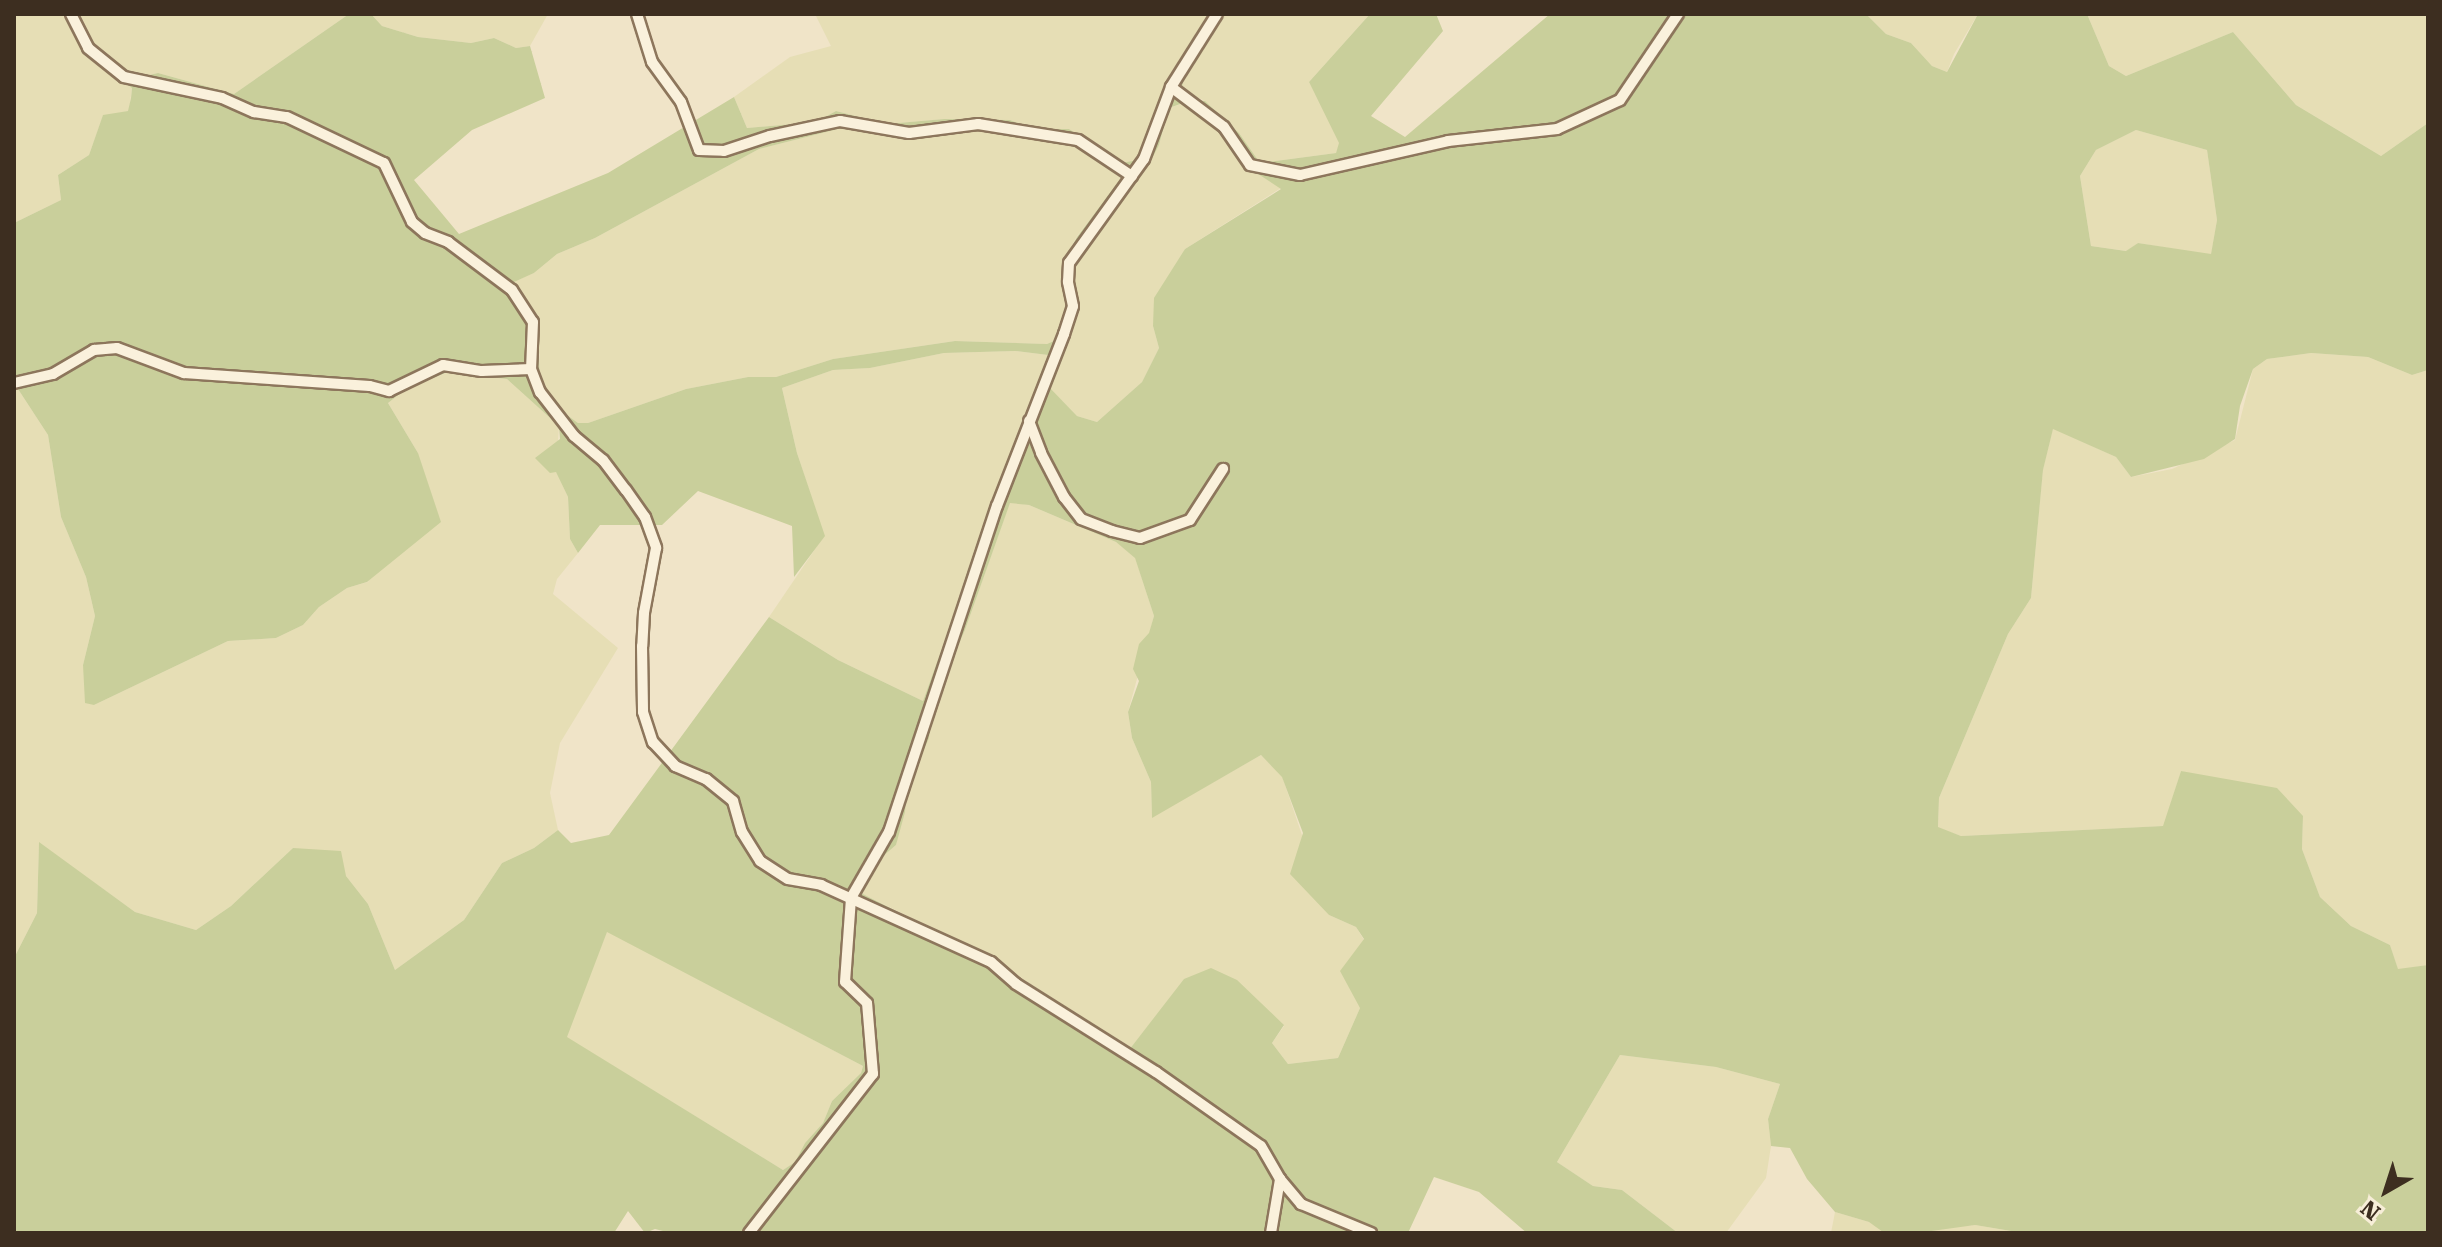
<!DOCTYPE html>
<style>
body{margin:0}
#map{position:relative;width:2442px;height:1247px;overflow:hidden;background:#f0e4c8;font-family:"Roboto Serif",serif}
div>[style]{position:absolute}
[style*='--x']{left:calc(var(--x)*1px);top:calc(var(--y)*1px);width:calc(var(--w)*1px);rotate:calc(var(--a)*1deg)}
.farmland>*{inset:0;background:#e6deb5}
.green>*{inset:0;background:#c9cf9b}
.roads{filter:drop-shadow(2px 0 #8d765c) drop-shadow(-2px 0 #8d765c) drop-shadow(0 2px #8d765c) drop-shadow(0 -2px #8d765c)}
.street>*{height:10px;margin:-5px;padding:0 5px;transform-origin:5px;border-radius:5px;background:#faf1dc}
span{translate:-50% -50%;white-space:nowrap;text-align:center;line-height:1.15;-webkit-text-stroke:6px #f7eed8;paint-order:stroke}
.frame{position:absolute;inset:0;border:16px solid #3d2e20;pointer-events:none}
.north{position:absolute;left:2346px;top:1151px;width:80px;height:80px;-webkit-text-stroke:6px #f7eed8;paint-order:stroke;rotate:219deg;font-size:22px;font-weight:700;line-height:32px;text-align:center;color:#3d2e20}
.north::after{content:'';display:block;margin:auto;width:28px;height:36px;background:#3d2e20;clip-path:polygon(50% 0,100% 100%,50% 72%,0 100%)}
</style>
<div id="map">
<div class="farmland">
<i style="clip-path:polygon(14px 14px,67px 14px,113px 73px,132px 88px,129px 111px,103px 116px,89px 155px,58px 175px,61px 200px,14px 223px)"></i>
<i style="clip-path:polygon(77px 14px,349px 14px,234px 94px,158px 73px,145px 76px,129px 71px,95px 48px)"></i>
<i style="clip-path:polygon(371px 14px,548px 14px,530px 46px,516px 48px,494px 38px,471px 43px,418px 37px,382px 26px)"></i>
<i style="clip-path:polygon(815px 14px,1210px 14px,1169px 82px,1138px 160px,1122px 164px,1069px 129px,1032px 129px,1010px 120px,944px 119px,887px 124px,836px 111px,816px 122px,747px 128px,734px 97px,790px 57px,831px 46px)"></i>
<i style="clip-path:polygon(1223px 14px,1370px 14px,1309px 82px,1340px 143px,1336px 153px,1260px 163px,1239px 133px,1205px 101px,1182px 90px,1183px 81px)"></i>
<i style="clip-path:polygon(1866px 14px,1978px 14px,1954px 54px,1947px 72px,1932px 66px,1911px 43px,1886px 34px)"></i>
<i style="clip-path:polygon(2087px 14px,2428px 14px,2428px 123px,2381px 156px,2296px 105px,2233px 32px,2126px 76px,2109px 66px)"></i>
<i style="clip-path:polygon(1183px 103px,1209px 122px,1249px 168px,1281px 188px,1185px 249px,1153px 326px,1159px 348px,1142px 382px,1097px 422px,1077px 416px,1047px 386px,1076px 304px,1073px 280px,1077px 261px,1159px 145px,1170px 108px)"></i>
<i style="clip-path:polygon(842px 128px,895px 136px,982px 131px,1076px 143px,1118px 169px,1121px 179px,1077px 236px,1063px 263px,1068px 309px,1056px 340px,1047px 344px,955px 341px,833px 359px,776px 377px,748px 377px,686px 389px,588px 423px,578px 423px,567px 415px,540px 383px,540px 355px,513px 282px,534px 273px,557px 254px,595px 238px,759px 149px)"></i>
<i style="clip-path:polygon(2136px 130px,2207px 150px,2217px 220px,2211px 255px,2138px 243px,2127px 251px,2091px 246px,2080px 176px,2096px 150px)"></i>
<i style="clip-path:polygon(1015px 351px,1048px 355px,923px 701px,838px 660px,769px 617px,824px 536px,797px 453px,782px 388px,833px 370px,870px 368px,944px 353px)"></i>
<i style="clip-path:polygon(2311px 353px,2368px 357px,2412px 375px,2428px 370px,2428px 965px,2398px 970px,2390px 945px,2351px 926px,2320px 897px,2302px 849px,2303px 816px,2181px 771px,2164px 826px,1961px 836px,1938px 828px,1939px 798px,2008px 634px,2031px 598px,2043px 469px,2053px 428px,2116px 457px,2131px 477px,2172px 469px,2235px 440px,2253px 369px,2267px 359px)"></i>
<i style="clip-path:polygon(449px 372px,507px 379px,559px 426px,556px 471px,568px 497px,570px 539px,578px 553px,557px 579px,553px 594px,618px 648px,560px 743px,550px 793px,558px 830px,534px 848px,502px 863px,464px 920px,395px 970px,368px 904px,346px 876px,293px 848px,231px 906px,196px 930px,135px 912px,39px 843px,37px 913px,14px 958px,14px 390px,18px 389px,48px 435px,61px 517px,86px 577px,95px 616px,83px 665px,94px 705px,228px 641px,276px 638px,303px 625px,319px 607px,347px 588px,368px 582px,418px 453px,388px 403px,406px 389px)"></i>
<i style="clip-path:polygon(1010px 502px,1029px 505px,1116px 542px,1135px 557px,1154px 616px,1128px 712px,1132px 738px,1151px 782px,1152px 817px,1261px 755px,1282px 776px,1329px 915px,1356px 927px,1364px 940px,1360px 1008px,1338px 1058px,1288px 1064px,1272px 1043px,1284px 1026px,1153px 1020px,1129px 1050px,964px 944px,861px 893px,882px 857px,896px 845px,907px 788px,932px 705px,965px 630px)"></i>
<i style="clip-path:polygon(607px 931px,863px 1066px,861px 1073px,832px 1101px,823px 1123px,805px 1143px,795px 1162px,783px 1170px,566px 1037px)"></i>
<i style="clip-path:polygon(1620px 1055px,1716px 1067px,1780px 1084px,1768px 1119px,1771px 1146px,1766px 1178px,1726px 1233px,1678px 1233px,1622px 1190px,1593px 1186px,1557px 1162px)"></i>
<i style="clip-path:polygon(1835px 1212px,1869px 1222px,1890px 1233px,1831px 1233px)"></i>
<i style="clip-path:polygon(1975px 1225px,2023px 1233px,1917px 1233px,1938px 1228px)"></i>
</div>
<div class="green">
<i style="clip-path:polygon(evenodd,67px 14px,77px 14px,95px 48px,129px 71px,145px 76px,158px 73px,234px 94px,349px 14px,371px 14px,382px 26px,418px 37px,471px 43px,494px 38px,516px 48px,530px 46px,545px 98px,472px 130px,414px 180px,459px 234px,608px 173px,734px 97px,747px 128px,816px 122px,836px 111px,887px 124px,944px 119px,1010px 120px,1032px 129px,1069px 129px,1122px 163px,1138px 160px,1169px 82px,1210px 14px,1223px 14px,1183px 81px,1182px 90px,1196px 100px,1205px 101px,1239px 133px,1260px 163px,1336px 153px,1339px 143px,1309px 82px,1370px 14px,1436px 14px,1443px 31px,1371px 116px,1405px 137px,1550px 14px,1866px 14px,1886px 34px,1911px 43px,1932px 66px,1947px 72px,1978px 14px,2087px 14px,2109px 66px,2126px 76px,2233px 32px,2296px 105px,2381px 156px,2428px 123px,2428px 370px,2412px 375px,2368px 357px,2311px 353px,2267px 359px,2253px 369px,2240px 406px,2235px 439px,2204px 459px,2131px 477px,2116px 457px,2053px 429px,2043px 470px,2031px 598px,2008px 634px,1939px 798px,1938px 827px,1961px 836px,2163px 826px,2181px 771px,2277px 788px,2303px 816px,2302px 849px,2320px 897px,2351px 926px,2390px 945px,2398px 969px,2428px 965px,2428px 1233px,2023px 1233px,1975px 1225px,1917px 1233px,1883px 1232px,1869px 1222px,1835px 1212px,1807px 1179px,1790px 1148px,1771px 1146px,1768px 1119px,1780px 1084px,1716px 1067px,1620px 1055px,1557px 1162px,1593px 1186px,1622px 1190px,1678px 1233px,1527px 1233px,1479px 1192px,1434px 1177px,1408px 1233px,671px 1233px,655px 1229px,645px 1233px,628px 1211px,614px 1233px,14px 1233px,14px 958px,37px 913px,39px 842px,135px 912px,196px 930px,231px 906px,293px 848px,341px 851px,346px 876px,368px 904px,395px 970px,464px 920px,502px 863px,534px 848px,558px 830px,571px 843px,609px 835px,769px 617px,838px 660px,923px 701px,1048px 355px,1015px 351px,944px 353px,870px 368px,833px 370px,782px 388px,797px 453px,825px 536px,794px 577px,792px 526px,698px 491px,662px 525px,600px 525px,578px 553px,570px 539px,568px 497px,556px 472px,550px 473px,535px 458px,560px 439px,559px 426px,507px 379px,448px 372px,406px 389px,388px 403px,418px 453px,441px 522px,367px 582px,347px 588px,319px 607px,303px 625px,276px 638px,228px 641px,94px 705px,85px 703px,83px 665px,95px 616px,86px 577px,61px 517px,48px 435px,18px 389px,14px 390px,14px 223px,61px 200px,58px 175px,89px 155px,103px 115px,128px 111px,131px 98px,132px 88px,90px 57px,75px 35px,67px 14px,1183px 103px,1209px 122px,1249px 168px,1281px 189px,1185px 249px,1154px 298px,1153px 326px,1159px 348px,1142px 382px,1097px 422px,1077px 416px,1048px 386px,1075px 320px,1073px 280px,1077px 261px,1108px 214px,1147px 168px,1159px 145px,1169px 108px,1183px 103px,67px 14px,842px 128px,895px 136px,982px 131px,1076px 143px,1118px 169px,1121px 178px,1077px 237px,1063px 263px,1068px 309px,1056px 340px,1047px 344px,955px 341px,833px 359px,776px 377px,748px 377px,686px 389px,588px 423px,578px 423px,567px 415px,540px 383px,538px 321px,514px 282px,534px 273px,557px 254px,595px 238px,759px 149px,842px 128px,67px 14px,2136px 130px,2207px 150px,2217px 220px,2211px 254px,2138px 243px,2126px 251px,2091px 246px,2080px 176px,2096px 150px,2136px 130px,67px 14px,1010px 503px,1029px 505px,1116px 542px,1135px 558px,1154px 616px,1149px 633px,1139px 644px,1133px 669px,1139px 681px,1128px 712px,1132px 738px,1151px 782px,1152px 818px,1261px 755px,1282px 777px,1303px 833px,1290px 874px,1329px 915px,1356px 927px,1364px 939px,1340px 971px,1360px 1008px,1338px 1058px,1288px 1064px,1272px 1043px,1284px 1025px,1237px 980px,1211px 968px,1184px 979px,1129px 1050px,1014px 979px,990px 959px,861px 893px,882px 857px,896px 845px,905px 812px,907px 788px,929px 738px,932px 705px,965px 630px,1010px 503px,67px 14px,607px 932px,863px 1066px,861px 1073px,832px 1101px,823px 1123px,805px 1143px,795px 1162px,783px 1170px,567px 1037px,607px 932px)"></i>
</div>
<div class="roads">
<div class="street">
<i style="--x:71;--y:14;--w:38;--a:63"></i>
<i style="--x:88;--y:48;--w:46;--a:38.9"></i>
<i style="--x:124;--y:77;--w:100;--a:12.1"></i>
<i style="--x:222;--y:98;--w:35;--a:24"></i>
<i style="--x:254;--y:112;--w:33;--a:9"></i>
<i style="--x:287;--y:117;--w:107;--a:25.4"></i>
<i style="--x:384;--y:163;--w:65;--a:64.6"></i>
<i style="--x:412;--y:222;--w:17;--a:40"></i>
<i style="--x:425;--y:233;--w:25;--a:21"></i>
<i style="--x:448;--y:242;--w:80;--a:36.9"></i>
<i style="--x:512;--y:290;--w:38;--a:57"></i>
<i style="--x:533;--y:322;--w:47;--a:92.4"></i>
<i style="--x:531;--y:369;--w:25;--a:69"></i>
<i style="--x:540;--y:392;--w:56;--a:52.3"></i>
<i style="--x:574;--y:436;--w:38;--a:40"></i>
<i style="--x:603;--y:460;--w:38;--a:53"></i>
<i style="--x:626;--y:490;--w:33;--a:55"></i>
<i style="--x:645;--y:517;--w:33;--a:70"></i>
<i style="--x:656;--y:548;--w:66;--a:100.5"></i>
<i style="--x:644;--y:613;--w:33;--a:93"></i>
<i style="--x:642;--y:646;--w:66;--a:89.1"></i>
<i style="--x:643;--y:712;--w:32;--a:72"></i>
<i style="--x:653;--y:742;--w:33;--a:47"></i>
<i style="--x:675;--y:766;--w:34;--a:23"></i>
<i style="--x:706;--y:779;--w:35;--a:39"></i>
<i style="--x:733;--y:801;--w:32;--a:74"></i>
<i style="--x:742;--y:832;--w:34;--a:58"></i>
<i style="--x:760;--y:861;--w:33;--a:33"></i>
<i style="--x:788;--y:879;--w:34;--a:10"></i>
<i style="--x:821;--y:885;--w:187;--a:24.4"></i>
<i style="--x:991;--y:962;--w:33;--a:41"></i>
<i style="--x:1016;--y:984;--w:165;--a:32.2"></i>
<i style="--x:1156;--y:1072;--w:128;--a:35.2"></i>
<i style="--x:1261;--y:1146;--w:38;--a:60"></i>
<i style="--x:1280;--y:1179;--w:33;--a:50"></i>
<i style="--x:1301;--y:1204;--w:76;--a:22.5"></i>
<i style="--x:637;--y:14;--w:50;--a:72.6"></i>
<i style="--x:652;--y:62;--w:49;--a:54.1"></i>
<i style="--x:681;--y:102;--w:51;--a:69.4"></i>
<i style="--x:699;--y:150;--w:25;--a:2"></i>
<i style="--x:724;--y:151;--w:48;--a:-18.1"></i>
<i style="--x:770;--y:136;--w:72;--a:-12.1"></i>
<i style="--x:840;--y:121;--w:70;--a:9.9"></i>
<i style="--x:909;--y:133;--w:70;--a:-7.4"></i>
<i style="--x:978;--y:124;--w:101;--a:9.1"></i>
<i style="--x:1078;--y:140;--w:65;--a:33.7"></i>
<i style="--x:1171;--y:87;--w:66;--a:37"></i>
<i style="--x:1224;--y:127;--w:46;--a:55.6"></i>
<i style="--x:1250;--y:165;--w:51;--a:11.3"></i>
<i style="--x:1300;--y:175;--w:152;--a:-12.9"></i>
<i style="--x:1448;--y:141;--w:110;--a:-6.3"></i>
<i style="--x:1557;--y:129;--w:69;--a:-24.7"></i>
<i style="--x:1620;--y:100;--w:104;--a:-56"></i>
<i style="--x:14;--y:383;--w:40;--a:-13"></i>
<i style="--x:53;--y:374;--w:48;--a:-30.3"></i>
<i style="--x:94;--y:350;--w:23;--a:-5"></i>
<i style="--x:117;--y:348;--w:72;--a:20.5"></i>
<i style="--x:184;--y:373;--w:186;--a:4"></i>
<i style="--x:370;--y:386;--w:20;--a:15"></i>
<i style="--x:389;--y:391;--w:60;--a:-25.7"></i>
<i style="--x:443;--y:365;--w:39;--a:9"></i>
<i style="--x:482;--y:371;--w:49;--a:-2.3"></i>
<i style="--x:1029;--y:421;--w:34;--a:69"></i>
<i style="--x:1041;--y:453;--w:50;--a:62.4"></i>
<i style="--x:1064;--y:497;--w:28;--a:52"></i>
<i style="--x:1081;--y:519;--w:33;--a:21"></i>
<i style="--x:1112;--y:531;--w:29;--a:14"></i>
<i style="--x:1140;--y:538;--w:53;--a:-19.8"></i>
<i style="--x:1190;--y:520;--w:61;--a:-57.1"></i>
<i style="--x:749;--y:1233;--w:202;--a:-52.1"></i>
<i style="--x:873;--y:1074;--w:71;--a:-94.8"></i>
<i style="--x:867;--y:1003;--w:30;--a:-136"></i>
<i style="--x:845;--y:982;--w:84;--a:-85.9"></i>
<i style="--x:851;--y:898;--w:76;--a:-60.1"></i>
<i style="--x:889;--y:832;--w:343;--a:-71.7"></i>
<i style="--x:997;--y:506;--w:185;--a:-68.7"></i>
<i style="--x:1064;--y:334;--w:29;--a:-72"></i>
<i style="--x:1073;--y:306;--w:25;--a:-102"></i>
<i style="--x:1068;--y:282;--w:19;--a:-87"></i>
<i style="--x:1069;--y:263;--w:128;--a:-54.2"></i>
<i style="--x:1144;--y:159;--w:77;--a:-69.4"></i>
<i style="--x:1171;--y:87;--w:86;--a:-57.8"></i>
<i style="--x:1271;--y:1233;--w:55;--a:-80.5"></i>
</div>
</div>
<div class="frame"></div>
<div class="north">N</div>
</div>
